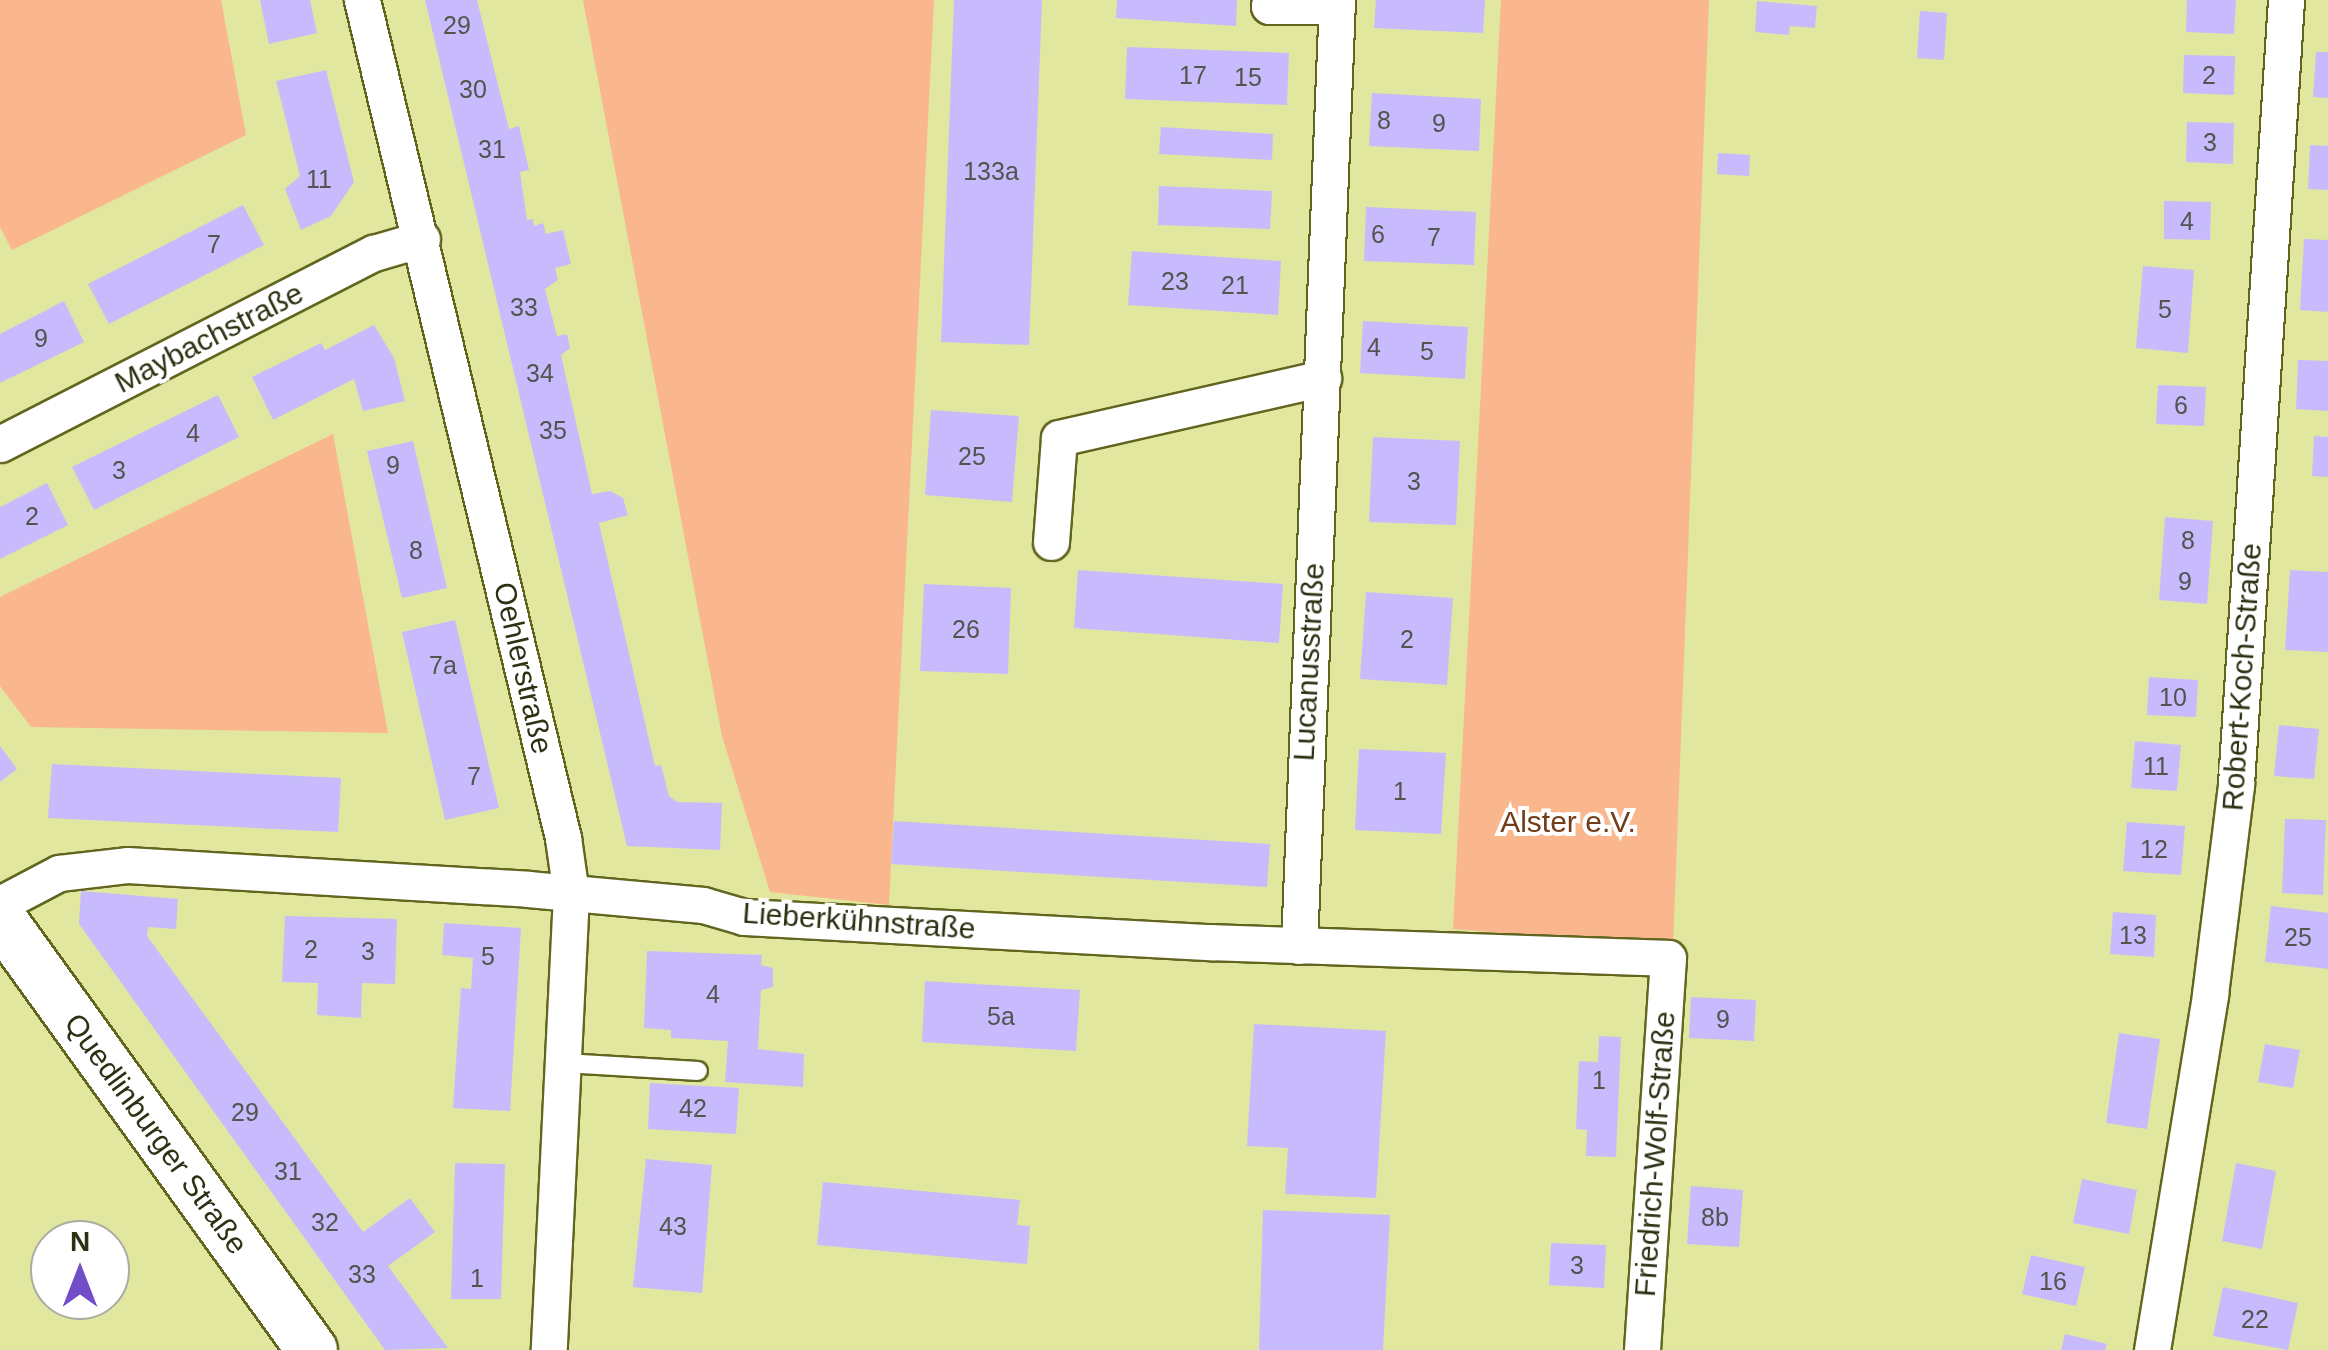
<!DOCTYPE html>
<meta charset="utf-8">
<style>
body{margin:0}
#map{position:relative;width:2328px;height:1350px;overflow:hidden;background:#e1e79f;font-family:Helvetica,sans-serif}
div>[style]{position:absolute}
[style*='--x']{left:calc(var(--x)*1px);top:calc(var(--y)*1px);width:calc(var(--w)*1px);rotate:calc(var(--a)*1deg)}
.green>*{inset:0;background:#fab68d}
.building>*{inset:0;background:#c7bbfe}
.roads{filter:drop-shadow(2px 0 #62651e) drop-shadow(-2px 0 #62651e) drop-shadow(0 2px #62651e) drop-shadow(0 -2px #62651e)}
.lane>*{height:18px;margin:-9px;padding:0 9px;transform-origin:9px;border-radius:9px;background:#fff}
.street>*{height:35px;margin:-17.5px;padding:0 17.5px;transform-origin:17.5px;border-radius:17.5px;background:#fff}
.secondary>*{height:50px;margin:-25px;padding:0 25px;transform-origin:25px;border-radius:25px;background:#fff}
span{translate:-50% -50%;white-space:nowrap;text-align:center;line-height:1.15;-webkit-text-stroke:8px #fff;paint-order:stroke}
.number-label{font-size:25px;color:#54534e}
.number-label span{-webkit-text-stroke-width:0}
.street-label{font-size:30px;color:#2e3013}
.park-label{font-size:30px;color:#723c16}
.north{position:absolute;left:30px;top:1220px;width:100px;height:100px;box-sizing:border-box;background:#fff;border:2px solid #abaca1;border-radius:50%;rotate:0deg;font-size:28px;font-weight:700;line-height:40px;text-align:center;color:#2e3013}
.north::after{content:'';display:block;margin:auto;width:35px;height:45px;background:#714ec7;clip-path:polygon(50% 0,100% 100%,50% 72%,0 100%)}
</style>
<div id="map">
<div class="green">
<i style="clip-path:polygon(0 0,221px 0,246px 135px,12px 250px,0 227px)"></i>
<i style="clip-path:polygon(583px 0,934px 0,889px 905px,770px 892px,722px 736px)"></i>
<i style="clip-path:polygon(1501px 0,1709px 0,1673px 946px,1453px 929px)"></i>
<i style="clip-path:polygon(333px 434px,388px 733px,31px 727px,0 686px,0 597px)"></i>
</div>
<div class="building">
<i style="clip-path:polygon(260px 0,310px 0,317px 33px,269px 44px)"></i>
<i style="clip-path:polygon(425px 0,477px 0,509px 129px,519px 126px,529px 170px,520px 172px,527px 220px,533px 219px,534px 226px,543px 223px,546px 234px,563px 230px,571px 264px,555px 268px,558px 280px,545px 289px,557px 336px,567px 334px,570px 348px,561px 355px,592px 494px,610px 491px,623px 498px,628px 515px,599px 523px,655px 766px,661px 765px,669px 796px,677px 802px,722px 803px,720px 850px,627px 846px)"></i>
<i style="clip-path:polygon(954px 0,1042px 0,1029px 345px,941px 342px)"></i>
<i style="clip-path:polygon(1117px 0,1237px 0,1236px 26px,1116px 18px)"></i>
<i style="clip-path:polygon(1376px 0,1485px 0,1483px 33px,1374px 28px)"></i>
<i style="clip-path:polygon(2187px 0,2236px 0,2234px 34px,2186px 32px)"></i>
<i style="clip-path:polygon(1757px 1px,1817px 6px,1815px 28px,1790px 26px,1789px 35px,1755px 32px)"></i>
<i style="clip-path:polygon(1920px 11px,1947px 13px,1944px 60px,1917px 58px)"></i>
<i style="clip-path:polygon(1127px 47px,1289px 53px,1287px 105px,1125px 99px)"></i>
<i style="clip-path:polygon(2316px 52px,2328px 52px,2328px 98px,2313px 97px)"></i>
<i style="clip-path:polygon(2184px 55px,2235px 56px,2234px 95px,2183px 93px)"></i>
<i style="clip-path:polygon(326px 70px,354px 182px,331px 216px,301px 230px,285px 189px,300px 176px,276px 81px)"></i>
<i style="clip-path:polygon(1372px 93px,1481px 99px,1479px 151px,1369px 146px)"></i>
<i style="clip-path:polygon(2187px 122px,2234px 123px,2233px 164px,2186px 162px)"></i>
<i style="clip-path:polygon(1161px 127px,1273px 134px,1272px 160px,1159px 154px)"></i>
<i style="clip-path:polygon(2310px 145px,2328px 146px,2328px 190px,2308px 189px)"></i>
<i style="clip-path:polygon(1718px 153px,1750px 155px,1749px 176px,1717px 174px)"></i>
<i style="clip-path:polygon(1159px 186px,1272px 191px,1270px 229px,1158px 225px)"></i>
<i style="clip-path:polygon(2164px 201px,2211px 202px,2210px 240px,2164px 239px)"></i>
<i style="clip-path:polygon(243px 205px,264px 245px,109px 324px,88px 284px)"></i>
<i style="clip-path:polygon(1366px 207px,1476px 212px,1474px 265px,1364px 261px)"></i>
<i style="clip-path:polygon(2304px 239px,2328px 240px,2328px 312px,2300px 310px)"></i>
<i style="clip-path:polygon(1132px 251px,1281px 261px,1278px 315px,1128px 305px)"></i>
<i style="clip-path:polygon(2143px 266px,2194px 270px,2188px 353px,2136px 348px)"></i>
<i style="clip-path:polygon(64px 301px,84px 342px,0 383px,0 334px)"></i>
<i style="clip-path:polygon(1363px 321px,1468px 327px,1465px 379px,1360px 373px)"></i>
<i style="clip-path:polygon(374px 325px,394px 358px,405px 401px,363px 411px,354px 379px,273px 420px,252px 377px,321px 343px,325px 350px)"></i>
<i style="clip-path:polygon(2298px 360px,2328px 361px,2328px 411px,2296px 409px)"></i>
<i style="clip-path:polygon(2158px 385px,2206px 387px,2204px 426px,2156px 424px)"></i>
<i style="clip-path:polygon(218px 395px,239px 437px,94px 510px,72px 467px)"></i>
<i style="clip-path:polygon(931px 410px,1019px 416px,1012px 502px,925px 495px)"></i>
<i style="clip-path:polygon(2314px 436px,2328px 437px,2328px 477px,2312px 476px)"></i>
<i style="clip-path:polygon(1373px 437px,1460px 441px,1456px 525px,1369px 522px)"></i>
<i style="clip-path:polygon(413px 441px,447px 588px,402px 598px,367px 451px)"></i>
<i style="clip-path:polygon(47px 483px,68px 525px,0 559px,0 507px)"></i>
<i style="clip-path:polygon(2165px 517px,2213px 521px,2207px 604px,2159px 600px)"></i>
<i style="clip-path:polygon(1078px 570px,1283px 584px,1279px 643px,1074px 628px)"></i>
<i style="clip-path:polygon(2290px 570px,2328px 572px,2328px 652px,2285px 650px)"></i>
<i style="clip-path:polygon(924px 584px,1011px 588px,1008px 674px,920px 671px)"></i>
<i style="clip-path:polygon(1366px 592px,1453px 598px,1447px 685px,1360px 679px)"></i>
<i style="clip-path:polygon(455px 620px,499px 808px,445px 820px,402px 632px)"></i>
<i style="clip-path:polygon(2149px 677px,2198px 680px,2196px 717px,2147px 715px)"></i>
<i style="clip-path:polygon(2279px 725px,2319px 729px,2314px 779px,2274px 776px)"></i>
<i style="clip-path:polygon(2135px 741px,2181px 745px,2177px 791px,2131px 788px)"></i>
<i style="clip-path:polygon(0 746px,17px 769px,0 782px)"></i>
<i style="clip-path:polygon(1359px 749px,1446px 753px,1441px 834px,1355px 830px)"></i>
<i style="clip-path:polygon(52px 764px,341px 778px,338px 832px,48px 818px)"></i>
<i style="clip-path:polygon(2285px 819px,2326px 820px,2323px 895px,2282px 893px)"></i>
<i style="clip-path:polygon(894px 821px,1270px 844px,1267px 887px,891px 864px)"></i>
<i style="clip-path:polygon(2127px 822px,2185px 826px,2181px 875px,2123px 871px)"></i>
<i style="clip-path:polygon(81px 891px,178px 899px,176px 929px,148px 927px,147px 936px,363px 1232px,410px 1198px,435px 1232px,388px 1266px,448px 1348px,385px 1350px,79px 924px)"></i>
<i style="clip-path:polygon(2271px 906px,2328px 913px,2328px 969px,2265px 962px)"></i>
<i style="clip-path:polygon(2113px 912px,2156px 915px,2154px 957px,2110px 954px)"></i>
<i style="clip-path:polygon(285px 916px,397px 919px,395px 984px,362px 983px,361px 1018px,317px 1015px,318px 983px,282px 982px)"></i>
<i style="clip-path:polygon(444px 923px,521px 928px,510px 1111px,453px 1108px,461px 988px,471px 989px,473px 958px,442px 955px)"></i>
<i style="clip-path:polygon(647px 951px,762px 955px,761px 965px,773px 968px,773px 987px,761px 990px,758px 1049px,804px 1054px,803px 1087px,725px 1082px,728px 1041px,671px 1038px,671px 1030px,644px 1028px)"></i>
<i style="clip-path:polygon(925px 981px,1080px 990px,1076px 1051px,922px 1042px)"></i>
<i style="clip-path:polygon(1691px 997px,1756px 1000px,1754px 1041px,1689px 1038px)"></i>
<i style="clip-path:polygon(1254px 1024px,1386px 1031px,1376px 1198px,1285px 1194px,1288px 1148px,1247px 1146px)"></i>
<i style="clip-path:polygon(2119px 1033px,2160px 1039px,2147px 1129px,2106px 1123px)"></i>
<i style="clip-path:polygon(1599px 1036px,1621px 1037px,1616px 1157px,1586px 1156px,1587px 1130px,1576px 1129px,1579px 1061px,1598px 1062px)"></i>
<i style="clip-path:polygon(2265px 1044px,2300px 1050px,2293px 1088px,2258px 1082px)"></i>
<i style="clip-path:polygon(650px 1083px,739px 1088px,736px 1134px,648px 1129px)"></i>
<i style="clip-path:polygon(646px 1159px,712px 1165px,702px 1293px,633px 1287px)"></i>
<i style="clip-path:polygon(455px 1163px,505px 1164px,501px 1299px,451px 1299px)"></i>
<i style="clip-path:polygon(2236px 1163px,2276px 1171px,2262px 1249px,2222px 1241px)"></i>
<i style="clip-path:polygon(2082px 1179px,2137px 1190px,2129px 1234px,2073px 1223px)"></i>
<i style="clip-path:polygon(823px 1182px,1020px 1200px,1017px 1225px,1030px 1226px,1027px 1264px,817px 1245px)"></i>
<i style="clip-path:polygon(1691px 1186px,1743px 1190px,1739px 1247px,1687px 1244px)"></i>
<i style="clip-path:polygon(1263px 1210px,1390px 1215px,1383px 1350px,1259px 1350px)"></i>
<i style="clip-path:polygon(1551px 1243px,1606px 1245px,1604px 1288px,1549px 1285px)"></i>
<i style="clip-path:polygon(2031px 1255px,2085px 1267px,2076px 1306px,2022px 1294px)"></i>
<i style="clip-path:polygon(2223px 1287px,2298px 1303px,2288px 1350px,2213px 1336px)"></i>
<i style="clip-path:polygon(2065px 1334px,2107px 1344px,2105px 1350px,2061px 1350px)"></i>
</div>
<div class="roads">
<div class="lane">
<i style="--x:565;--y:1063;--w:133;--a:3.4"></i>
</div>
<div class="street">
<i style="--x:362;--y:0;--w:862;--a:76.51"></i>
<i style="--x:563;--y:838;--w:57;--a:81.9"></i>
<i style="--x:571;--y:894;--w:457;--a:92.8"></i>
<i style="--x:1270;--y:0;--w:6;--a:99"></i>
<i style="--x:1269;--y:6;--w:67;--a:0"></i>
<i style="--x:0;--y:444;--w:420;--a:-27.1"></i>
<i style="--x:374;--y:253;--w:50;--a:-16.3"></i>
<i style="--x:1051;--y:542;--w:104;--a:-85.6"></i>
<i style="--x:1059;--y:438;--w:271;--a:-12.8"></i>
<i style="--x:0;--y:904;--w:67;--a:-27.7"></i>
<i style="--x:59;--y:873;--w:68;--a:-6.7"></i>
<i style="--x:127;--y:865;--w:402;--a:3.4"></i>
<i style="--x:528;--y:889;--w:176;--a:5.2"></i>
<i style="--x:703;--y:905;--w:43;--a:16.3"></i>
<i style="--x:744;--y:917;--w:468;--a:3.1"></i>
<i style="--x:1211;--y:942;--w:457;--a:2"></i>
<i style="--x:1668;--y:958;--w:393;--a:93.8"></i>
<i style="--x:1299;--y:946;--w:947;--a:-87.7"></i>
<i style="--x:2152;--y:1350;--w:361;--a:-80.7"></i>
<i style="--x:2210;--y:994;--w:212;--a:-82.9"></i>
<i style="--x:2236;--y:784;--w:786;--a:-86.35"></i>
</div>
<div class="secondary">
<i style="--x:0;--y:918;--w:533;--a:54.16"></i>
</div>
</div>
<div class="number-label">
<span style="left:457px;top:25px">29</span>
<span style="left:1193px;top:75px">17</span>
<span style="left:2209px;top:75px">2</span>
<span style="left:1248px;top:77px">15</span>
<span style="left:473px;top:89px">30</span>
<span style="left:1384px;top:120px">8</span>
<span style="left:1439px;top:123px">9</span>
<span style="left:2210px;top:142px">3</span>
<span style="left:492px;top:149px">31</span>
<span style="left:991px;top:171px">133a</span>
<span style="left:319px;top:179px">11</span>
<span style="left:2187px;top:221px">4</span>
<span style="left:1378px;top:234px">6</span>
<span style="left:1434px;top:237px">7</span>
<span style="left:214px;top:244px">7</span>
<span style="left:1175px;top:281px">23</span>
<span style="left:1235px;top:285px">21</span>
<span style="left:524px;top:307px">33</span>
<span style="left:2165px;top:309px">5</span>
<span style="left:41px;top:338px">9</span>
<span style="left:1374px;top:347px">4</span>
<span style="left:1427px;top:351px">5</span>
<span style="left:540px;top:373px">34</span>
<span style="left:2181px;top:405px">6</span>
<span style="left:553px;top:430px">35</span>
<span style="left:193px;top:433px">4</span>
<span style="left:972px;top:456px">25</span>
<span style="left:393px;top:465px">9</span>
<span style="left:119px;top:470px">3</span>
<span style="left:1414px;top:481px">3</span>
<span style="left:32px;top:516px">2</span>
<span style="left:2188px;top:540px">8</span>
<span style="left:416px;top:550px">8</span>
<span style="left:2185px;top:581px">9</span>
<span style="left:966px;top:629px">26</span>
<span style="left:1407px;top:639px">2</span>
<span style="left:443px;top:665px">7a</span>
<span style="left:2173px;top:697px">10</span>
<span style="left:2156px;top:766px">11</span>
<span style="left:474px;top:776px">7</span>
<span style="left:1400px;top:791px">1</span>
<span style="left:2154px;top:849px">12</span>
<span style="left:2133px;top:935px">13</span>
<span style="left:2298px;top:937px">25</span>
<span style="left:311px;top:949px">2</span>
<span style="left:368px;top:951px">3</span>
<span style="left:488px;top:956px">5</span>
<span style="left:713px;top:994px">4</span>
<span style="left:1001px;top:1016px">5a</span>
<span style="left:1723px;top:1019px">9</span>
<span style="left:1599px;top:1080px">1</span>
<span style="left:693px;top:1108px">42</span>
<span style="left:245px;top:1112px">29</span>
<span style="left:288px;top:1171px">31</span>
<span style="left:1715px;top:1217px">8b</span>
<span style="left:325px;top:1222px">32</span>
<span style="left:673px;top:1226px">43</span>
<span style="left:1577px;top:1265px">3</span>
<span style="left:362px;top:1274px">33</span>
<span style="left:477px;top:1278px">1</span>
<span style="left:2053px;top:1281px">16</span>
<span style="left:2255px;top:1319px">22</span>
</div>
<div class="street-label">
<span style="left:209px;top:338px;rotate:-27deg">Maybachstraße</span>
<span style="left:1309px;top:662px;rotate:-87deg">Lucanusstraße</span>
<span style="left:523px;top:668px;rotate:77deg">Oehlerstraße</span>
<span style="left:2242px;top:677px;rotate:-86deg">Robert-Koch-Straße</span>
<span style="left:859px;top:921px;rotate:4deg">Lieberkühnstraße</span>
<span style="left:156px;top:1134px;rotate:54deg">Quedlinburger Straße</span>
<span style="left:1655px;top:1154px;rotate:-86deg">Friedrich-Wolf-Straße</span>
</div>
<div class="park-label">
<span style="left:1568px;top:822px">Alster e.V.</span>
</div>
<div class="north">N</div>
</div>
